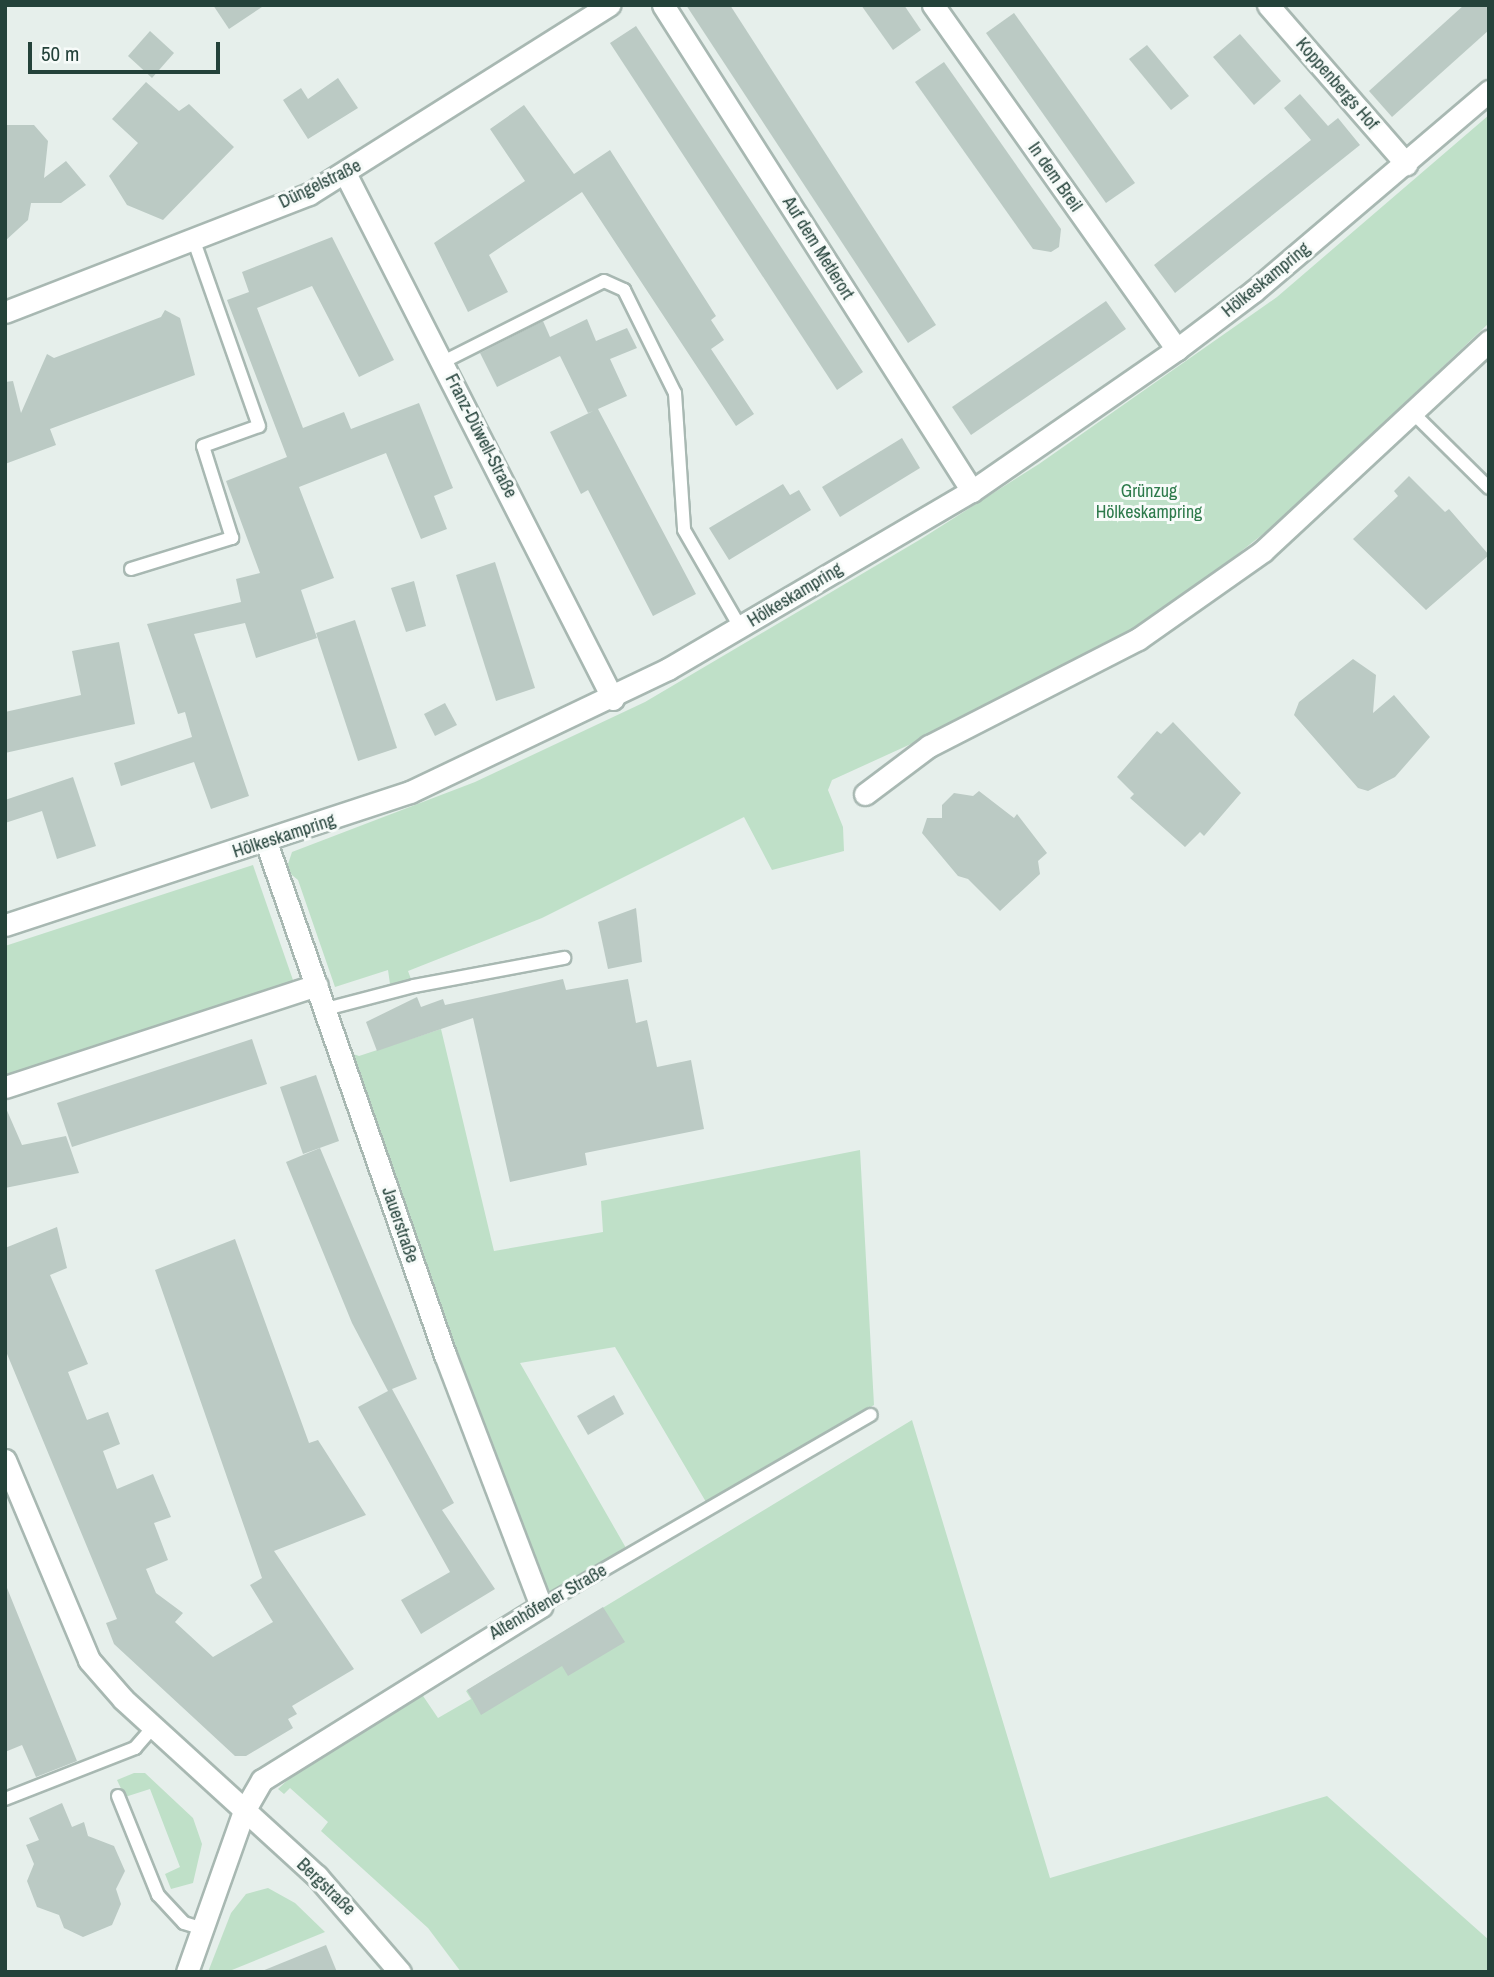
<!DOCTYPE html>
<meta charset="utf-8">
<style>
body{margin:0}
#map{position:relative;width:1494px;height:1977px;overflow:hidden;background:#e6efeb;font-family:"Archivo Narrow",sans-serif}
div>[style]{position:absolute}
[style*='--x']{left:calc(var(--x)*1px);top:calc(var(--y)*1px);width:calc(var(--w)*1px);rotate:calc(var(--a)*1deg)}
.green>*{inset:0;background:#bfe0c8}
.building>*{inset:0;background:#bbcac4}
.roads{filter:drop-shadow(2px 0 #a8b8b2) drop-shadow(-2px 0 #a8b8b2) drop-shadow(0 2px #a8b8b2) drop-shadow(0 -2px #a8b8b2)}
.service>*{height:12px;margin:-6px;padding:0 6px;transform-origin:6px;border-radius:6px;background:#fff}
.minor>*{height:21px;margin:-10.5px;padding:0 10.5px;transform-origin:10.5px;border-radius:10.5px;background:#fff}
.tertiary>*{height:21px;margin:-10.5px;padding:0 10.5px;transform-origin:10.5px;border-radius:10.5px;background:#fff}
span{translate:-50% -50%;white-space:nowrap;text-align:center;line-height:1.15;-webkit-text-stroke:6px #f7fbf9;paint-order:stroke}
.street-label{font-size:18px;color:#24423a}
.park-label{font-size:18px;color:#2d7a4b}
.frame{position:absolute;inset:0;border:7px solid #24423a;pointer-events:none}
.scale{position:absolute;left:28px;top:42px;width:192px;height:32px;box-sizing:border-box;border:4px solid #24423a;border-top:0;padding-left:9px;font-size:21px;line-height:24px;white-space:nowrap;color:#24423a;-webkit-text-stroke:5px #f7fbf9;paint-order:stroke}
</style>
<div id="map">
<div class="green">
<i style="clip-path:polygon(1489px 115px,1489px 323px,1282px 519px,1202px 582px,1118px 639px,1003px 702px,832px 780px,828px 790px,843px 827px,844px 851px,772px 870px,744px 817px,542px 918px,408px 971px,411px 979px,390px 984px,388px 970px,335px 987px,298px 880px,286px 870px,292px 852px,475px 782px,645px 702px,921px 539px,1039px 464px,1277px 297px)"></i>
<i style="clip-path:polygon(253px 865px,294px 983px,5px 1076px,5px 946px)"></i>
<i style="clip-path:polygon(441px 1029px,494px 1251px,603px 1232px,601px 1201px,860px 1150px,874px 1405px,706px 1502px,615px 1347px,520px 1363px,626px 1548px,548px 1594px,467px 1390px,350px 1053px,359px 1056px)"></i>
<i style="clip-path:polygon(912px 1420px,1050px 1878px,1327px 1796px,1489px 1940px,1489px 1972px,461px 1972px,428px 1928px,321px 1831px,328px 1822px,290px 1788px,284px 1794px,278px 1789px,307px 1762px,419px 1690px,438px 1718px,471px 1699px,466px 1691px)"></i>
<i style="clip-path:polygon(134px 1773px,145px 1773px,193px 1818px,202px 1844px,193px 1883px,171px 1889px,165px 1874px,180px 1867px,150px 1789px,125px 1797px,117px 1780px)"></i>
<i style="clip-path:polygon(268px 1888px,295px 1903px,325px 1932px,227px 1972px,208px 1972px,231px 1913px,246px 1894px)"></i>
</div>
<div class="building">
<i style="clip-path:polygon(213px 5px,265px 5px,229px 29px)"></i>
<i style="clip-path:polygon(686px 5px,730px 5px,936px 325px,908px 343px)"></i>
<i style="clip-path:polygon(861px 5px,904px 5px,921px 30px,893px 50px)"></i>
<i style="clip-path:polygon(1464px 5px,1489px 5px,1489px 30px,1392px 117px,1369px 91px)"></i>
<i style="clip-path:polygon(1014px 13px,1135px 183px,1106px 203px,986px 33px)"></i>
<i style="clip-path:polygon(636px 26px,863px 372px,837px 390px,610px 43px)"></i>
<i style="clip-path:polygon(150px 31px,174px 53px,152px 78px,128px 56px)"></i>
<i style="clip-path:polygon(1240px 34px,1281px 81px,1254px 105px,1213px 57px)"></i>
<i style="clip-path:polygon(1147px 45px,1189px 96px,1171px 110px,1129px 59px)"></i>
<i style="clip-path:polygon(944px 62px,1061px 229px,1059px 247px,1051px 252px,1033px 249px,915px 82px)"></i>
<i style="clip-path:polygon(338px 78px,358px 108px,308px 139px,283px 100px,301px 88px,308px 99px)"></i>
<i style="clip-path:polygon(146px 82px,179px 111px,189px 104px,234px 147px,163px 220px,127px 205px,109px 176px,138px 143px,112px 119px)"></i>
<i style="clip-path:polygon(1300px 94px,1328px 126px,1338px 118px,1360px 145px,1175px 293px,1154px 265px,1311px 140px,1284px 108px)"></i>
<i style="clip-path:polygon(524px 105px,574px 174px,610px 150px,716px 316px,711px 320px,724px 340px,711px 349px,754px 414px,736px 426px,582px 192px,489px 255px,508px 292px,468px 312px,434px 243px,525px 181px,490px 129px)"></i>
<i style="clip-path:polygon(5px 125px,34px 125px,48px 141px,44px 178px,66px 161px,86px 185px,61px 203px,31px 203px,28px 220px,5px 241px)"></i>
<i style="clip-path:polygon(332px 237px,394px 360px,359px 377px,312px 286px,257px 308px,303px 428px,344px 412px,351px 429px,419px 403px,453px 488px,434px 496px,447px 529px,421px 539px,386px 453px,299px 487px,334px 578px,301px 590px,317px 638px,256px 658px,245px 623px,194px 634px,249px 796px,211px 809px,194px 762px,121px 786px,114px 763px,192px 737px,185px 712px,178px 714px,147px 624px,241px 602px,236px 579px,260px 573px,226px 481px,287px 457px,227px 300px,249px 292px,242px 272px)"></i>
<i style="clip-path:polygon(1106px 301px,1126px 329px,971px 435px,952px 407px)"></i>
<i style="clip-path:polygon(165px 310px,180px 318px,195px 375px,50px 429px,56px 445px,5px 464px,5px 382px,13px 381px,21px 413px,47px 354px,54px 358px,161px 317px)"></i>
<i style="clip-path:polygon(587px 319px,596px 341px,627px 328px,637px 348px,610px 359px,627px 396px,598px 409px,696px 594px,653px 616px,588px 490px,581px 494px,550px 432px,593px 411px,588px 413px,560px 356px,497px 387px,480px 353px,543px 321px,550px 337px)"></i>
<i style="clip-path:polygon(902px 438px,920px 468px,840px 517px,822px 487px)"></i>
<i style="clip-path:polygon(1409px 476px,1445px 512px,1449px 509px,1489px 555px,1426px 610px,1353px 539px,1398px 496px,1394px 491px)"></i>
<i style="clip-path:polygon(783px 484px,790px 495px,799px 490px,811px 510px,729px 560px,709px 528px)"></i>
<i style="clip-path:polygon(495px 562px,535px 688px,496px 701px,456px 575px)"></i>
<i style="clip-path:polygon(414px 581px,426px 626px,406px 632px,391px 588px)"></i>
<i style="clip-path:polygon(355px 620px,397px 748px,358px 761px,316px 633px)"></i>
<i style="clip-path:polygon(119px 642px,135px 724px,5px 753px,5px 712px,81px 695px,72px 651px)"></i>
<i style="clip-path:polygon(1353px 659px,1376px 675px,1373px 713px,1394px 695px,1430px 737px,1395px 777px,1368px 791px,1358px 788px,1294px 715px,1299px 702px)"></i>
<i style="clip-path:polygon(445px 703px,457px 725px,435px 736px,424px 714px)"></i>
<i style="clip-path:polygon(1173px 722px,1241px 793px,1204px 836px,1200px 832px,1185px 847px,1130px 798px,1134px 794px,1117px 777px,1157px 731px,1161px 734px)"></i>
<i style="clip-path:polygon(73px 777px,96px 846px,57px 859px,42px 811px,5px 823px,5px 800px)"></i>
<i style="clip-path:polygon(979px 791px,1014px 818px,1017px 814px,1047px 853px,1038px 861px,1040px 874px,1000px 911px,968px 879px,958px 876px,922px 833px,927px 818px,942px 818px,942px 805px,954px 793px,973px 796px)"></i>
<i style="clip-path:polygon(636px 908px,642px 962px,608px 969px,598px 922px)"></i>
<i style="clip-path:polygon(563px 979px,566px 990px,628px 979px,636px 1023px,647px 1020px,657px 1067px,691px 1060px,704px 1129px,585px 1153px,587px 1165px,510px 1182px,473px 1018px,377px 1051px,366px 1022px,417px 997px,421px 1007px,443px 999px,445px 1005px)"></i>
<i style="clip-path:polygon(252px 1039px,267px 1084px,72px 1147px,57px 1103px)"></i>
<i style="clip-path:polygon(316px 1075px,339px 1141px,303px 1154px,280px 1087px)"></i>
<i style="clip-path:polygon(5px 1106px,22px 1145px,66px 1136px,79px 1173px,5px 1188px)"></i>
<i style="clip-path:polygon(320px 1148px,417px 1379px,392px 1389px,454px 1503px,442px 1510px,495px 1589px,421px 1634px,401px 1600px,450px 1572px,358px 1407px,388px 1391px,352px 1323px,286px 1162px)"></i>
<i style="clip-path:polygon(57px 1227px,67px 1268px,50px 1275px,88px 1364px,68px 1372px,87px 1420px,108px 1412px,120px 1444px,103px 1451px,117px 1489px,153px 1474px,171px 1517px,154px 1523px,168px 1560px,146px 1569px,156px 1593px,183px 1613px,175px 1622px,213px 1657px,273px 1622px,250px 1585px,262px 1578px,155px 1270px,235px 1239px,309px 1443px,318px 1440px,366px 1515px,274px 1551px,354px 1669px,292px 1706px,297px 1714px,288px 1719px,293px 1728px,246px 1756px,235px 1756px,114px 1644px,106px 1623px,117px 1619px,5px 1349px,5px 1248px)"></i>
<i style="clip-path:polygon(614px 1395px,624px 1414px,588px 1435px,577px 1416px)"></i>
<i style="clip-path:polygon(5px 1583px,77px 1761px,36px 1777px,22px 1745px,5px 1752px)"></i>
<i style="clip-path:polygon(603px 1607px,625px 1642px,568px 1676px,562px 1666px,481px 1715px,467px 1690px)"></i>
<i style="clip-path:polygon(62px 1803px,72px 1827px,84px 1822px,88px 1836px,114px 1846px,125px 1871px,116px 1889px,121px 1904px,112px 1925px,83px 1937px,64px 1928px,59px 1915px,37px 1907px,27px 1881px,34px 1864px,26px 1845px,39px 1840px,29px 1818px)"></i>
<i style="clip-path:polygon(326px 1945px,337px 1972px,263px 1972px,262px 1971px)"></i>
</div>
<div class="roads">
<div class="service">
<i style="--x:443;--y:362;--w:180;--a:-26.7"></i>
<i style="--x:604;--y:281;--w:22;--a:24"></i>
<i style="--x:624;--y:290;--w:115;--a:63.7"></i>
<i style="--x:675;--y:393;--w:137;--a:86.2"></i>
<i style="--x:684;--y:530;--w:112;--a:60"></i>
<i style="--x:1414;--y:414;--w:105;--a:44.6"></i>
<i style="--x:131;--y:569;--w:106;--a:-17.1"></i>
<i style="--x:232;--y:538;--w:96;--a:-107.5"></i>
<i style="--x:203;--y:446;--w:59;--a:-19.7"></i>
<i style="--x:259;--y:426;--w:198;--a:-109.4"></i>
<i style="--x:326;--y:1009;--w:91;--a:-14.6"></i>
<i style="--x:414;--y:986;--w:153;--a:-10.6"></i>
<i style="--x:541;--y:1606;--w:381;--a:-30.1"></i>
<i style="--x:118;--y:1796;--w:107;--a:68"></i>
<i style="--x:158;--y:1895;--w:38;--a:47"></i>
<i style="--x:184;--y:1923;--w:17;--a:17"></i>
<i style="--x:5;--y:1799;--w:140;--a:-21.4"></i>
<i style="--x:135;--y:1748;--w:28;--a:-49"></i>
</div>
<div class="minor">
<i style="--x:663;--y:5;--w:576;--a:57.55"></i>
<i style="--x:933;--y:5;--w:422;--a:54.7"></i>
<i style="--x:1268;--y:5;--w:211;--a:49"></i>
<i style="--x:346;--y:175;--w:588;--a:63"></i>
<i style="--x:5;--y:312;--w:326;--a:-21.2"></i>
<i style="--x:309;--y:194;--w:355;--a:-32.2"></i>
<i style="--x:865;--y:794;--w:80;--a:-36.9"></i>
<i style="--x:929;--y:746;--w:235;--a:-27.1"></i>
<i style="--x:1138;--y:639;--w:153;--a:-35.1"></i>
<i style="--x:1263;--y:551;--w:309;--a:-42.9"></i>
<i style="--x:5;--y:1087;--w:328;--a:-18.1"></i>
<i style="--x:187;--y:1972;--w:171;--a:-70.5"></i>
<i style="--x:244;--y:1811;--w:36;--a:-60"></i>
<i style="--x:262;--y:1780;--w:329;--a:-31.9"></i>
<i style="--x:541;--y:1606;--w:269;--a:-110.9"></i>
<i style="--x:445;--y:1355;--w:543;--a:-109.24"></i>
</div>
<div class="tertiary">
<i style="--x:5;--y:925;--w:426;--a:-18.2"></i>
<i style="--x:410;--y:792;--w:286;--a:-25.5"></i>
<i style="--x:668;--y:669;--w:352;--a:-30.4"></i>
<i style="--x:972;--y:491;--w:249;--a:-34.7"></i>
<i style="--x:1177;--y:349;--w:96;--a:-37"></i>
<i style="--x:1254;--y:291;--w:309;--a:-40.4"></i>
<i style="--x:5;--y:1460;--w:217;--a:67.2"></i>
<i style="--x:89;--y:1660;--w:52;--a:48.9"></i>
<i style="--x:123;--y:1699;--w:263;--a:42.4"></i>
<i style="--x:317;--y:1876;--w:127;--a:49.2"></i>
</div>
</div>
<div class="street-label">
<span style="left:1337px;top:84px;rotate:49deg">Koppenbergs Hof</span>
<span style="left:1055px;top:177px;rotate:55deg">In dem Breil</span>
<span style="left:320px;top:184px;rotate:-26deg">Düngelstraße</span>
<span style="left:818px;top:248px;rotate:58deg">Auf dem Metlerort</span>
<span style="left:1266px;top:280px;rotate:-39deg">Hölkeskampring</span>
<span style="left:481px;top:436px;rotate:63deg">Franz-Düwell-Straße</span>
<span style="left:795px;top:595px;rotate:-31deg">Hölkeskampring</span>
<span style="left:284px;top:836px;rotate:-18deg">Hölkeskampring</span>
<span style="left:400px;top:1225px;rotate:71deg">Jauerstraße</span>
<span style="left:548px;top:1602px;rotate:-30deg">Altenhöfener Straße</span>
<span style="left:326px;top:1887px;rotate:44deg">Bergstraße</span>
</div>
<div class="park-label">
<span style="left:1149px;top:502px">Grünzug<br>Hölkeskampring</span>
</div>
<div class="frame"></div>
<div class="scale">50 m</div>
</div>
